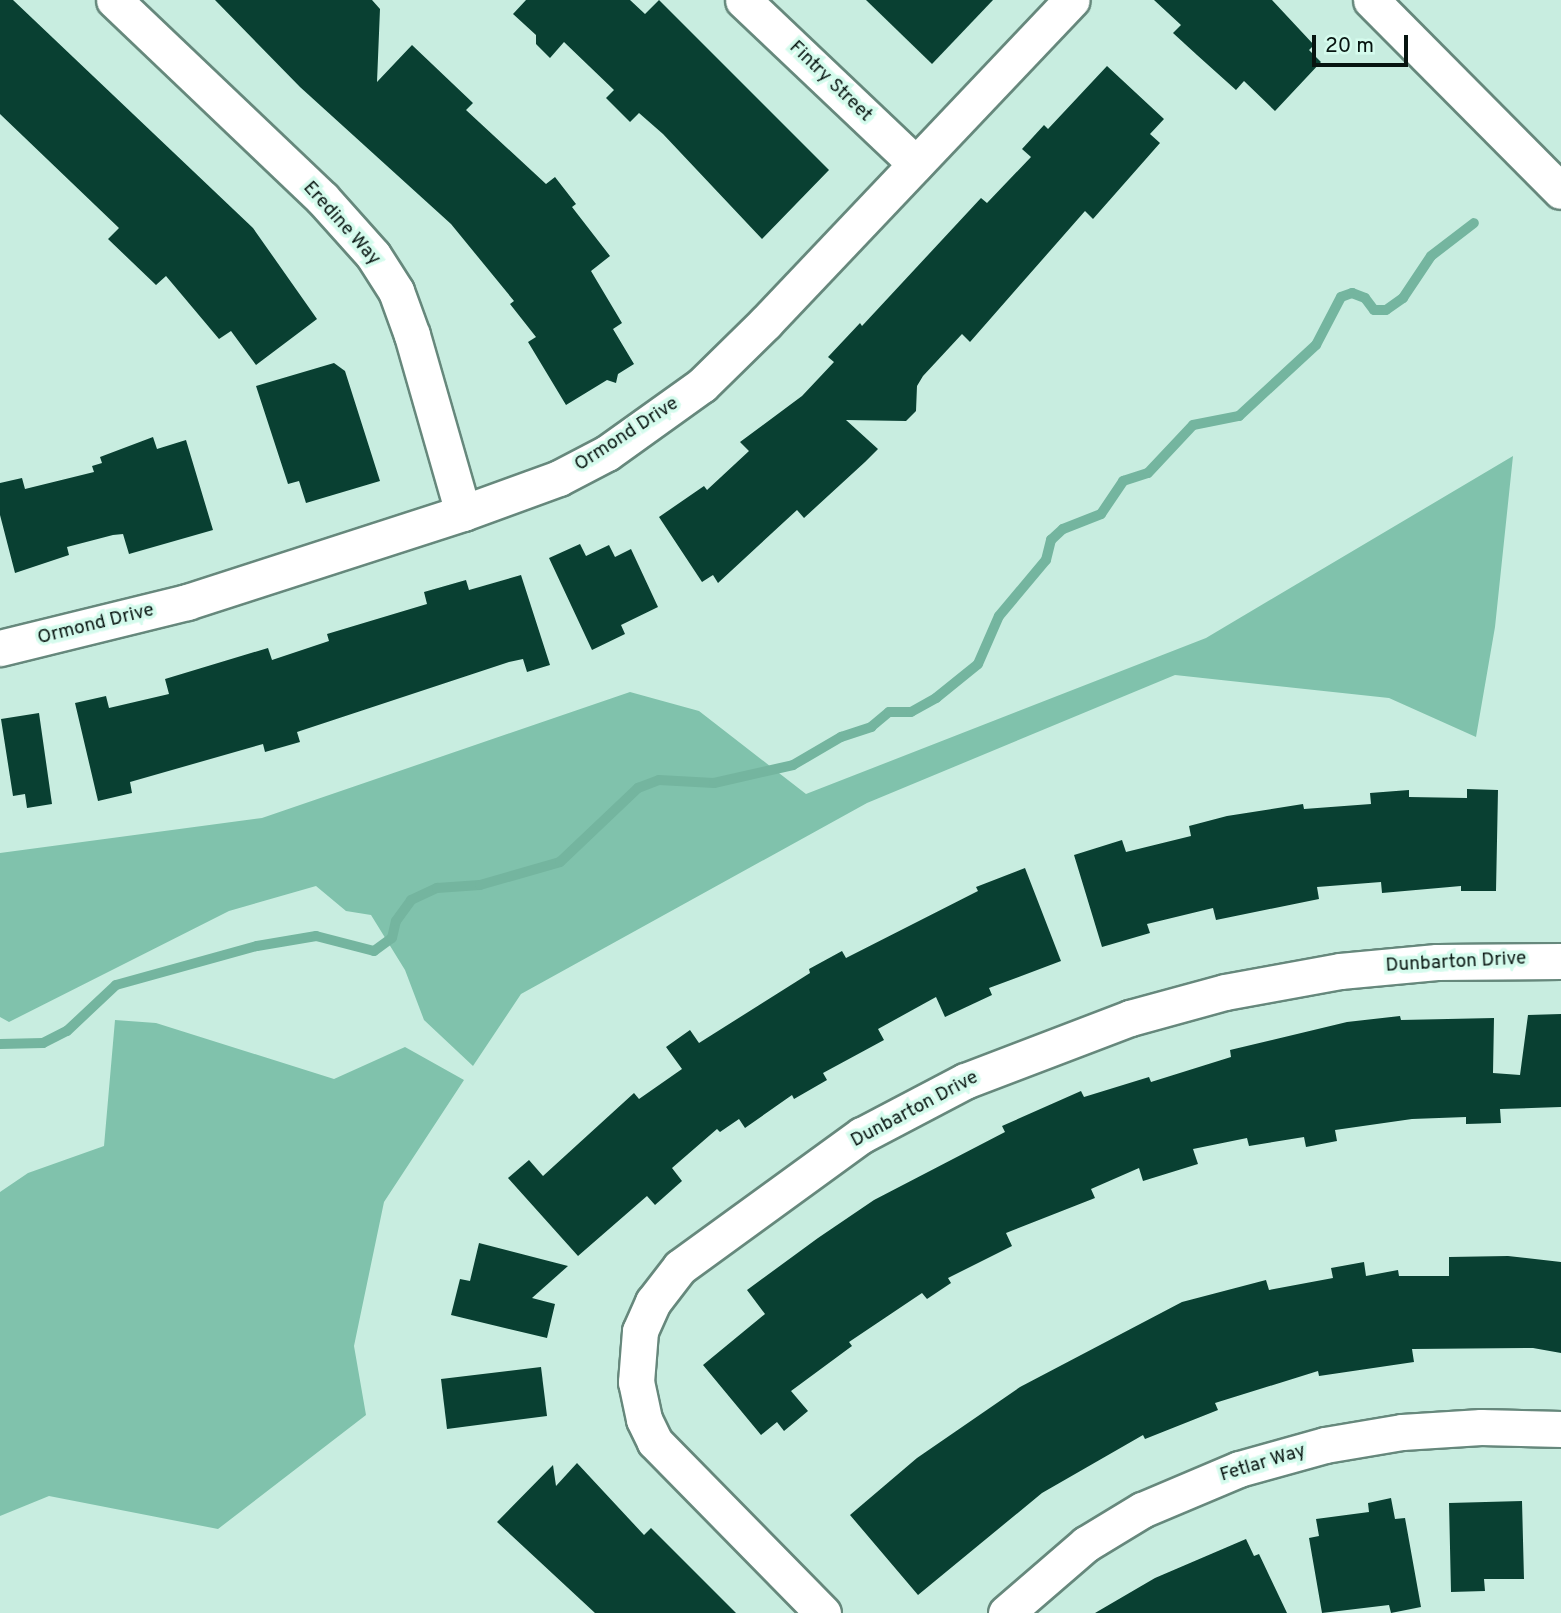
<!DOCTYPE html>
<style>
body{margin:0}
#map{position:relative;width:1561px;height:1613px;overflow:hidden;background:#c8ede0;font-family:Overpass,sans-serif}
div>[style]{position:absolute}
[style*='--x']{left:calc(var(--x)*1px);top:calc(var(--y)*1px);width:calc(var(--w)*1px);rotate:calc(var(--a)*1deg)}
.forest>*{inset:0;background:#80c2ac}
.stream>*{height:10px;margin:-5px;padding:0 5px;transform-origin:5px;border-radius:5px;background:#74b59f}
.building>*{inset:0;background:#094032}
.roads{filter:drop-shadow(2px 0 #66887c) drop-shadow(-2px 0 #66887c) drop-shadow(0 2px #66887c) drop-shadow(0 -2px #66887c)}
.street>*{height:35px;margin:-17.5px;padding:0 17.5px;transform-origin:17.5px;border-radius:17.5px;background:#fff}
span{translate:-50% -50%;white-space:nowrap;text-align:center;line-height:1.15;-webkit-text-stroke:7px #d5fbed;paint-order:stroke}
.street-label{font-size:19px;color:#071410}
.scale{position:absolute;left:1312px;top:35px;width:96px;height:32px;box-sizing:border-box;border:4px solid #071410;border-top:0;padding-left:9px;font-size:21px;line-height:24px;white-space:nowrap;color:#071410;-webkit-text-stroke:5px #d5fbed;paint-order:stroke}
</style>
<div id="map">
<div class="forest">
<i style="clip-path:polygon(1513px 456px,1495px 627px,1476px 737px,1389px 698px,1175px 675px,867px 803px,521px 994px,473px 1066px,424px 1020px,405px 970px,371px 915px,346px 911px,316px 886px,229px 911px,9px 1022px,0 1017px,0 853px,262px 818px,630px 692px,699px 711px,806px 794px,1206px 638px)"></i>
<i style="clip-path:polygon(115px 1020px,156px 1023px,334px 1079px,405px 1047px,464px 1080px,384px 1202px,354px 1346px,366px 1415px,218px 1529px,49px 1496px,0 1516px,0 1192px,28px 1173px,104px 1146px)"></i>
</div>
<div class="stream">
<i style="--x:0;--y:1044;--w:43;--a:-1.3"></i>
<i style="--x:43;--y:1043;--w:27;--a:-27"></i>
<i style="--x:67;--y:1031;--w:67;--a:-43.2"></i>
<i style="--x:116;--y:985;--w:146;--a:-15.5"></i>
<i style="--x:257;--y:946;--w:60;--a:-9.6"></i>
<i style="--x:316;--y:936;--w:60;--a:14.5"></i>
<i style="--x:374;--y:951;--w:22;--a:-36"></i>
<i style="--x:392;--y:938;--w:17;--a:-77"></i>
<i style="--x:396;--y:921;--w:26;--a:-54"></i>
<i style="--x:411;--y:900;--w:29;--a:-25"></i>
<i style="--x:437;--y:888;--w:43;--a:-4"></i>
<i style="--x:480;--y:885;--w:83;--a:-16"></i>
<i style="--x:560;--y:862;--w:108;--a:-43.5"></i>
<i style="--x:638;--y:788;--w:22;--a:-21"></i>
<i style="--x:659;--y:780;--w:55;--a:3.1"></i>
<i style="--x:714;--y:783;--w:81;--a:-12.8"></i>
<i style="--x:793;--y:765;--w:56;--a:-30.3"></i>
<i style="--x:841;--y:737;--w:32;--a:-18"></i>
<i style="--x:871;--y:727;--w:23;--a:-40"></i>
<i style="--x:889;--y:712;--w:22;--a:0"></i>
<i style="--x:911;--y:712;--w:29;--a:-29"></i>
<i style="--x:936;--y:698;--w:54;--a:-39"></i>
<i style="--x:978;--y:664;--w:52;--a:-66.4"></i>
<i style="--x:999;--y:616;--w:73;--a:-50"></i>
<i style="--x:1046;--y:560;--w:21;--a:-76"></i>
<i style="--x:1051;--y:540;--w:16;--a:-43"></i>
<i style="--x:1063;--y:529;--w:41;--a:-21.5"></i>
<i style="--x:1101;--y:514;--w:40;--a:-56"></i>
<i style="--x:1123;--y:481;--w:26;--a:-18"></i>
<i style="--x:1148;--y:473;--w:66;--a:-46.8"></i>
<i style="--x:1193;--y:425;--w:47;--a:-11.1"></i>
<i style="--x:1239;--y:416;--w:105;--a:-42.7"></i>
<i style="--x:1316;--y:345;--w:54;--a:-62.5"></i>
<i style="--x:1341;--y:297;--w:12;--a:-20"></i>
<i style="--x:1352;--y:293;--w:14;--a:21"></i>
<i style="--x:1365;--y:298;--w:15;--a:53"></i>
<i style="--x:1374;--y:310;--w:12;--a:0"></i>
<i style="--x:1386;--y:310;--w:21;--a:-35"></i>
<i style="--x:1403;--y:298;--w:50;--a:-56.3"></i>
<i style="--x:1431;--y:256;--w:54;--a:-37.5"></i>
</div>
<div class="building">
<i style="clip-path:polygon(0 0,13px 0,253px 228px,317px 319px,256px 365px,231px 331px,219px 339px,166px 276px,156px 285px,108px 239px,119px 228px,0 114px)"></i>
<i style="clip-path:polygon(215px 0,372px 0,380px 9px,377px 82px,412px 45px,473px 103px,466px 110px,546px 184px,555px 177px,576px 204px,572px 207px,610px 256px,591px 271px,622px 323px,613px 329px,634px 364px,618px 374px,616px 383px,607px 380px,566px 405px,528px 342px,536px 337px,510px 304px,514px 301px,451px 224px,300px 87px)"></i>
<i style="clip-path:polygon(526px 0,630px 0,645px 14px,659px 0,829px 170px,762px 239px,663px 134px,639px 113px,630px 122px,606px 98px,614px 90px,564px 42px,550px 58px,536px 44px,536px 35px,513px 14px)"></i>
<i style="clip-path:polygon(866px 0,993px 0,932px 64px)"></i>
<i style="clip-path:polygon(1154px 0,1272px 0,1314px 45px,1309px 50px,1321px 62px,1275px 111px,1244px 81px,1236px 90px,1197px 55px,1173px 33px,1181px 25px)"></i>
<i style="clip-path:polygon(1107px 66px,1164px 119px,1150px 134px,1160px 143px,1093px 219px,1085px 211px,970px 342px,962px 334px,923px 376px,917px 386px,916px 411px,906px 421px,846px 420px,878px 449px,865px 462px,804px 518px,797px 510px,718px 583px,713px 575px,702px 582px,659px 517px,704px 486px,707px 490px,749px 451px,740px 442px,802px 396px,834px 362px,828px 357px,860px 323px,862px 326px,981px 198px,987px 203px,1031px 157px,1022px 149px,1044px 125px,1048px 129px)"></i>
<i style="clip-path:polygon(334px 363px,345px 371px,380px 481px,306px 503px,299px 481px,288px 484px,256px 386px)"></i>
<i style="clip-path:polygon(153px 437px,157px 449px,186px 440px,213px 530px,129px 554px,123px 534px,113px 535px,67px 547px,69px 555px,15px 573px,0 515px,0 483px,22px 478px,25px 489px,94px 472px,92px 466px,102px 463px,100px 457px)"></i>
<i style="clip-path:polygon(580px 544px,586px 556px,609px 545px,615px 557px,631px 549px,658px 607px,621px 625px,625px 634px,592px 650px,549px 558px)"></i>
<i style="clip-path:polygon(521px 575px,550px 665px,527px 672px,523px 659px,509px 662px,297px 732px,300px 742px,265px 752px,263px 744px,130px 782px,132px 793px,98px 801px,75px 703px,106px 696px,109px 708px,169px 694px,165px 679px,268px 648px,272px 660px,329px 641px,327px 634px,427px 604px,424px 592px,466px 580px,469px 590px)"></i>
<i style="clip-path:polygon(39px 713px,52px 804px,27px 808px,25px 794px,13px 796px,1px 719px)"></i>
<i style="clip-path:polygon(1467px 789px,1498px 790px,1496px 891px,1461px 891px,1461px 886px,1382px 893px,1381px 882px,1317px 887px,1319px 899px,1216px 920px,1213px 908px,1147px 924px,1150px 933px,1102px 947px,1074px 855px,1122px 840px,1126px 852px,1191px 836px,1189px 826px,1227px 816px,1303px 804px,1304px 809px,1371px 804px,1370px 793px,1409px 790px,1409px 797px,1467px 798px)"></i>
<i style="clip-path:polygon(1025px 868px,1061px 961px,989px 988px,992px 995px,945px 1017px,936px 997px,878px 1029px,884px 1040px,823px 1073px,827px 1080px,794px 1099px,792px 1095px,745px 1128px,739px 1119px,720px 1132px,717px 1129px,672px 1168px,682px 1181px,655px 1205px,647px 1196px,578px 1256px,508px 1178px,529px 1160px,543px 1176px,634px 1093px,639px 1099px,682px 1069px,666px 1047px,690px 1030px,699px 1043px,810px 973px,809px 969px,842px 951px,846px 958px,978px 891px,976px 887px)"></i>
<i style="clip-path:polygon(1561px 1014px,1561px 1107px,1500px 1109px,1501px 1123px,1466px 1124px,1466px 1117px,1412px 1119px,1335px 1130px,1337px 1141px,1306px 1147px,1304px 1137px,1249px 1146px,1247px 1138px,1193px 1149px,1198px 1164px,1143px 1181px,1139px 1168px,1091px 1189px,1095px 1198px,1006px 1233px,1012px 1246px,948px 1278px,951px 1283px,927px 1299px,922px 1293px,849px 1342px,852px 1346px,791px 1391px,808px 1411px,784px 1431px,777px 1422px,761px 1435px,703px 1365px,765px 1314px,747px 1290px,818px 1238px,874px 1200px,1005px 1132px,1002px 1126px,1081px 1091px,1084px 1097px,1149px 1077px,1151px 1082px,1231px 1057px,1230px 1050px,1347px 1022px,1400px 1016px,1401px 1020px,1494px 1018px,1493px 1073px,1520px 1075px,1528px 1015px)"></i>
<i style="clip-path:polygon(479px 1243px,568px 1266px,532px 1298px,555px 1304px,547px 1338px,451px 1315px,460px 1279px,470px 1281px)"></i>
<i style="clip-path:polygon(1508px 1256px,1561px 1262px,1561px 1353px,1533px 1348px,1412px 1349px,1414px 1362px,1319px 1376px,1318px 1371px,1215px 1403px,1218px 1410px,1145px 1439px,1143px 1435px,1042px 1493px,918px 1595px,850px 1515px,917px 1458px,1020px 1387px,1182px 1302px,1266px 1280px,1269px 1290px,1333px 1278px,1331px 1268px,1364px 1262px,1366px 1276px,1398px 1270px,1399px 1276px,1449px 1276px,1449px 1257px)"></i>
<i style="clip-path:polygon(541px 1367px,547px 1416px,447px 1429px,441px 1379px)"></i>
<i style="clip-path:polygon(577px 1463px,644px 1535px,651px 1528px,736px 1613px,595px 1613px,497px 1522px,553px 1465px,556px 1486px)"></i>
<i style="clip-path:polygon(1391px 1498px,1395px 1519px,1405px 1518px,1421px 1607px,1391px 1613px,1389px 1605px,1322px 1613px,1309px 1538px,1319px 1536px,1316px 1519px,1369px 1512px,1368px 1503px)"></i>
<i style="clip-path:polygon(1522px 1501px,1524px 1579px,1484px 1579px,1485px 1591px,1451px 1592px,1449px 1503px)"></i>
<i style="clip-path:polygon(1246px 1539px,1254px 1556px,1259px 1554px,1287px 1613px,1095px 1613px,1155px 1578px)"></i>
</div>
<div class="roads">
<div class="street">
<i style="--x:114;--y:0;--w:287;--a:43.6"></i>
<i style="--x:322;--y:198;--w:76;--a:48.2"></i>
<i style="--x:373;--y:255;--w:43;--a:57.4"></i>
<i style="--x:396;--y:291;--w:47;--a:70"></i>
<i style="--x:412;--y:335;--w:185;--a:74"></i>
<i style="--x:743;--y:0;--w:238;--a:43.5"></i>
<i style="--x:1371;--y:0;--w:269;--a:45.2"></i>
<i style="--x:0;--y:648;--w:193;--a:-13.8"></i>
<i style="--x:187;--y:602;--w:290;--a:-17.9"></i>
<i style="--x:463;--y:513;--w:102;--a:-20"></i>
<i style="--x:559;--y:478;--w:54;--a:-27.5"></i>
<i style="--x:607;--y:453;--w:117;--a:-35.6"></i>
<i style="--x:702;--y:385;--w:90;--a:-44.5"></i>
<i style="--x:766;--y:322;--w:444;--a:-46.5"></i>
<i style="--x:823;--y:1613;--w:240;--a:-134.5"></i>
<i style="--x:655;--y:1442;--w:25;--a:-116"></i>
<i style="--x:644;--y:1419;--w:38;--a:-102"></i>
<i style="--x:636;--y:1382;--w:51;--a:-85.5"></i>
<i style="--x:640;--y:1331;--w:32;--a:-66"></i>
<i style="--x:653;--y:1302;--w:44;--a:-52.4"></i>
<i style="--x:680;--y:1267;--w:225;--a:-36"></i>
<i style="--x:862;--y:1135;--w:116;--a:-27.7"></i>
<i style="--x:965;--y:1081;--w:177;--a:-20.9"></i>
<i style="--x:1130;--y:1018;--w:98;--a:-15.3"></i>
<i style="--x:1225;--y:992;--w:117;--a:-10.3"></i>
<i style="--x:1340;--y:971;--w:97;--a:-5.3"></i>
<i style="--x:1437;--y:962;--w:124;--a:-0.5"></i>
<i style="--x:1006;--y:1613;--w:106;--a:-40.8"></i>
<i style="--x:1086;--y:1544;--w:66;--a:-31.3"></i>
<i style="--x:1142;--y:1510;--w:105;--a:-22.9"></i>
<i style="--x:1239;--y:1469;--w:89;--a:-15.6"></i>
<i style="--x:1325;--y:1445;--w:78;--a:-9.6"></i>
<i style="--x:1402;--y:1432;--w:79;--a:-3.6"></i>
<i style="--x:1481;--y:1427;--w:80;--a:1.4"></i>
</div>
</div>
<div class="street-label">
<span style="left:830px;top:82px;rotate:44deg">Fintry Street</span>
<span style="left:341px;top:224px;rotate:48deg">Eredine Way</span>
<span style="left:627px;top:435px;rotate:-33deg">Ormond Drive</span>
<span style="left:96px;top:625px;rotate:-14deg">Ormond Drive</span>
<span style="left:1456px;top:963px;rotate:-3deg">Dunbarton Drive</span>
<span style="left:915px;top:1110px;rotate:-28deg">Dunbarton Drive</span>
<span style="left:1263px;top:1464px;rotate:-17deg">Fetlar Way</span>
</div>
<div class="scale">20 m</div>
</div>
